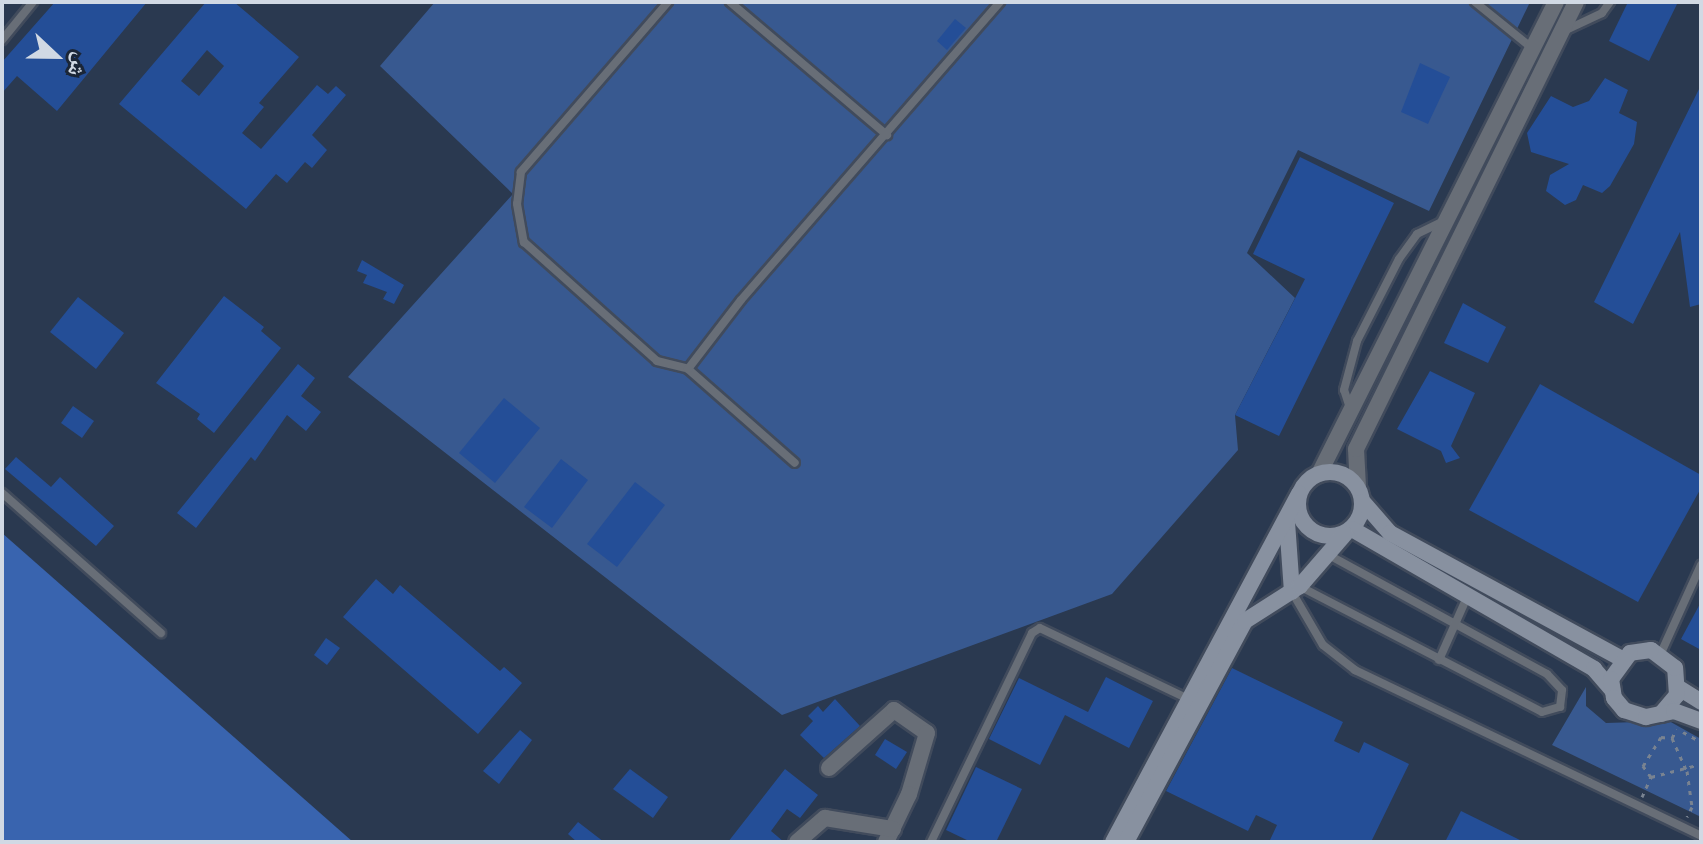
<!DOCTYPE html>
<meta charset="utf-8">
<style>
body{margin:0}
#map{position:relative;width:1703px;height:844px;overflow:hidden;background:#253042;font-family:Poppins,"Noto Naskh Arabic",sans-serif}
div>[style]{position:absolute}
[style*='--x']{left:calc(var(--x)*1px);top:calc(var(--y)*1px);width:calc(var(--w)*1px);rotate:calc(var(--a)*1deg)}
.built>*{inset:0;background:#2a3950}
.green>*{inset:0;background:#385990}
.forest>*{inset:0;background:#3964af}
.building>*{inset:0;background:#244e97}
.path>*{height:3px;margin-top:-1.5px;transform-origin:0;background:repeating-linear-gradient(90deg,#798391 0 4px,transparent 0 10px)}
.roads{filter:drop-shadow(2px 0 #414b5c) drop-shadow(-2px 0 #414b5c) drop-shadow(0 2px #414b5c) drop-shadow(0 -2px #414b5c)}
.lane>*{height:8px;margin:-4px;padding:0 4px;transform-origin:4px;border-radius:4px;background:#686e77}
.street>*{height:16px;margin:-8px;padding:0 8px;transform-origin:8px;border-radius:8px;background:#686e77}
.secondary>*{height:16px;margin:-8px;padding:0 8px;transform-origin:8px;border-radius:8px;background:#8891a0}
.secondary>.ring{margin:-8px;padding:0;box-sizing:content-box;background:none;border:16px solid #8891a0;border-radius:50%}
span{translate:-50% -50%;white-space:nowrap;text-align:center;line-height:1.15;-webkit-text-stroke:7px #1b2637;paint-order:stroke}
.frame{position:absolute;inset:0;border:4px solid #d1d9e4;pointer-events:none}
.north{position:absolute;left:16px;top:16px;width:80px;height:80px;-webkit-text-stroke:6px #1b2637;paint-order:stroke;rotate:112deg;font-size:22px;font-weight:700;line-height:32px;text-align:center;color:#d1d9e4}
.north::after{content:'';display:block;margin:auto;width:28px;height:36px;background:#d1d9e4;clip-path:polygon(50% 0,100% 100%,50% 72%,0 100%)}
</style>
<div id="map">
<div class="built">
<i style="clip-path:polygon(2px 2px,1701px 2px,1701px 842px,2px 842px)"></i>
</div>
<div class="green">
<i style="clip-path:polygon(435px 2px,1530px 2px,1429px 211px,1298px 150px,1247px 253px,1295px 298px,1235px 415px,1238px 450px,1112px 594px,782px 715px,348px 377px,513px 194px,380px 66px)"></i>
<i style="clip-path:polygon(1586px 687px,1586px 706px,1606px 723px,1669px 721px,1701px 739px,1701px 817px,1552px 745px)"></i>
</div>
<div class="forest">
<i style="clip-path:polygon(2px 533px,353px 842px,2px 842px)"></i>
</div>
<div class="building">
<i style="clip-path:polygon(55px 2px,147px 2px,57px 111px,17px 76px,2px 93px,2px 62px)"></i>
<i style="clip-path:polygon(evenodd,206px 2px,234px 2px,299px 57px,259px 103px,264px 107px,242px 133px,261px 149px,317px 85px,328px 94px,336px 86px,346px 95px,312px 135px,327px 150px,312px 168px,305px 162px,287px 183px,276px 174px,246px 209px,119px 104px,206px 2px,207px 50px,224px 66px,199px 96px,181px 81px,207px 50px)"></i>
<i style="clip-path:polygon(1628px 2px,1678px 2px,1649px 61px,1609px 41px)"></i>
<i style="clip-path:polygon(955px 19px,966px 28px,947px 50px,937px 41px)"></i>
<i style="clip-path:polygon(1420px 63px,1450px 77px,1428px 124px,1401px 112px)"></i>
<i style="clip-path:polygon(1605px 78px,1628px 90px,1619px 113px,1637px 122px,1634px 144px,1610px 186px,1602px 193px,1583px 185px,1576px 200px,1565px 205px,1546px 191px,1550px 175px,1569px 164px,1531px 152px,1527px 133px,1551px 96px,1573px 107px,1589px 101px)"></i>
<i style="clip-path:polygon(1701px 85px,1701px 304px,1690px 307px,1680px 232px,1633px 324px,1594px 302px)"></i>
<i style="clip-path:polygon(1300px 157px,1394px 203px,1279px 436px,1235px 415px,1305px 279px,1253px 254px)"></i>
<i style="clip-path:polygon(362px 260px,404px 285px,394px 304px,383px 299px,387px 292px,363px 283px,367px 275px,357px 271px)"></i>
<i style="clip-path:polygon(224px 296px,264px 327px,261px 331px,281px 348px,214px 433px,197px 419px,200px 414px,156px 383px)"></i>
<i style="clip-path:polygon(78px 297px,124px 333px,96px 369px,50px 332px)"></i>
<i style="clip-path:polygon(1463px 303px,1506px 327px,1488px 363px,1444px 343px)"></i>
<i style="clip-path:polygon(298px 364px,315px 378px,301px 396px,321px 412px,306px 431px,287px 415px,255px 461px,251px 457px,196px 528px,177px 513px)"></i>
<i style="clip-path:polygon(1430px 371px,1475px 393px,1451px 446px,1460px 458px,1446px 463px,1441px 451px,1397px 429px)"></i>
<i style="clip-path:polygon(1540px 384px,1701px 475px,1701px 488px,1638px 602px,1469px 510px)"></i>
<i style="clip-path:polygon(504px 398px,540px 428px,495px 483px,459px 453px)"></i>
<i style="clip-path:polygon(73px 406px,94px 421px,82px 438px,61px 423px)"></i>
<i style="clip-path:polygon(16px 457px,51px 487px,60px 477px,114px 526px,96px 546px,5px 469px)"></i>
<i style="clip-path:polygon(561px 459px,588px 480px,552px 528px,524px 507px)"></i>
<i style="clip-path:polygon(635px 482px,665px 505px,617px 567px,587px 544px)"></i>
<i style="clip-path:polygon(376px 579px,393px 594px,400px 585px,500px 671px,504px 667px,522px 683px,478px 734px,343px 617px)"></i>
<i style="clip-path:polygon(1701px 602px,1701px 650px,1681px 639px)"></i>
<i style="clip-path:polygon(326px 638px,340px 648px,327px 665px,314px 655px)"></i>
<i style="clip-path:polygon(1232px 668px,1343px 722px,1334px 741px,1359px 753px,1364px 742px,1409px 764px,1371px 842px,1269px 842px,1277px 825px,1256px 815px,1248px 831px,1166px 791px)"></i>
<i style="clip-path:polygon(1106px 677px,1153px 701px,1129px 748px,1065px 715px,1040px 765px,989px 739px,1019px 678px,1088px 712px)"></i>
<i style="clip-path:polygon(835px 699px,860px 726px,824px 758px,800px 735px,813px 721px,808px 716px,818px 706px,823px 712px)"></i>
<i style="clip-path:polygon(520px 730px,532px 740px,499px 784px,483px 771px)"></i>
<i style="clip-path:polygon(885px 739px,907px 752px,896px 769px,875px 755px)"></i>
<i style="clip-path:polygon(976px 767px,1022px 789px,996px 842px,971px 842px,946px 830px)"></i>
<i style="clip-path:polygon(630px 769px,668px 797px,653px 818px,613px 789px)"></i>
<i style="clip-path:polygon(785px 769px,818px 795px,800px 818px,787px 809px,771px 831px,784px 842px,728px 842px)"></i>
<i style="clip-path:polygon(1461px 811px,1524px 842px,1445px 842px)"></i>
<i style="clip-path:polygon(578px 822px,604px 842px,577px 842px,568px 834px)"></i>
</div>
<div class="path">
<i style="--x:1683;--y:732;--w:21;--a:29"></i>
<i style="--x:1672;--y:738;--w:36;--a:66"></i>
<i style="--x:1687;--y:771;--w:36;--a:82"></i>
<i style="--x:1692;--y:807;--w:11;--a:117"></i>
<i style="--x:1651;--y:777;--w:52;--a:-14.6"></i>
<i style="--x:1642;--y:797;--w:22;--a:-66"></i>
<i style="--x:1651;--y:777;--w:14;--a:-126"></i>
<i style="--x:1643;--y:766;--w:34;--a:-58"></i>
<i style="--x:1661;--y:737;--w:11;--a:5"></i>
<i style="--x:1672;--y:738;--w:10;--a:-61"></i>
</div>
<div class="roads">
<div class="lane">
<i style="--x:668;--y:2;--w:225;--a:130.9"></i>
<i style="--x:521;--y:172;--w:32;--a:97"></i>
<i style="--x:517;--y:204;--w:39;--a:80"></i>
<i style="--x:524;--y:242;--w:178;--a:41.8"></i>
<i style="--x:657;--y:361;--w:32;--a:14"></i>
<i style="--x:688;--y:369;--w:142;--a:41.3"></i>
<i style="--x:730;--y:2;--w:206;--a:40.3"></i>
<i style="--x:1475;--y:2;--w:75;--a:39"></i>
<i style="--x:1564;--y:31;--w:42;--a:-25.3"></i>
<i style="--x:1602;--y:13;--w:14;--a:-54"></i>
<i style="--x:2;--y:40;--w:49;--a:-50.8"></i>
<i style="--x:688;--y:369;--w:87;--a:-52.5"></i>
<i style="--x:741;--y:300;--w:395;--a:-49"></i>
<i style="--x:1350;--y:408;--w:19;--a:-108"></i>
<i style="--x:1344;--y:390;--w:51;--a:-75.1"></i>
<i style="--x:1357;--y:341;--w:92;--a:-62.9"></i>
<i style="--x:1399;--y:259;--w:31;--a:-54"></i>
<i style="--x:1417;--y:234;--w:30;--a:-26"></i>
<i style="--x:2;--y:493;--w:212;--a:41.4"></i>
<i style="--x:1301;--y:587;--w:271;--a:27.4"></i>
<i style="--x:1542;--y:712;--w:19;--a:-16"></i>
<i style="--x:1560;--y:707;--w:17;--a:-83"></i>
<i style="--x:1562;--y:690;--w:22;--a:-133"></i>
<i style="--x:1547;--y:674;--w:248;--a:-151.4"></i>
<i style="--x:1292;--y:592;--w:61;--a:59.7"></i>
<i style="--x:1323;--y:645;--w:41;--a:38"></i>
<i style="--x:1355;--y:670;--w:384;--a:25.6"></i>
<i style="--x:1661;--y:653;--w:97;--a:-65.6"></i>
<i style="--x:1439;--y:660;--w:69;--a:-66"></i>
<i style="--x:931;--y:842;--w:232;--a:-64.2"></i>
<i style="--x:1032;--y:633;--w:9;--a:-32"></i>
<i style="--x:1040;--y:628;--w:162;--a:25.6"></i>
</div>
<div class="street">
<i style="--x:1319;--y:474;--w:528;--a:-63.34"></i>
<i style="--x:1358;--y:487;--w:38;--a:-93"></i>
<i style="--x:1356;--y:449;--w:498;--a:-63.8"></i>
<i style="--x:829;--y:768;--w:87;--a:-41.7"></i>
<i style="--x:894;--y:710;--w:40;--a:34.9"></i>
<i style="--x:927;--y:733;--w:64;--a:106.4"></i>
<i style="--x:909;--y:794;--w:53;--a:115.6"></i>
<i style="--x:797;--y:842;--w:37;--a:-41"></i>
<i style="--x:825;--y:818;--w:69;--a:9.2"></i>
</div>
<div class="secondary">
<i class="ring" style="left:1298px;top:472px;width:48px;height:48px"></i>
<i style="--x:1363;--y:502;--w:41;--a:48.9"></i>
<i style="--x:1390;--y:533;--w:264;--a:28.5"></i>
<i style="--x:1287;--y:522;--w:70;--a:85.9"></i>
<i style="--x:1352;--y:529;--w:280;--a:30"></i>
<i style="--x:1594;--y:669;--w:28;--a:49"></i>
<i style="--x:1679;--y:688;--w:26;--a:32"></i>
<i style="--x:1661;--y:714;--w:25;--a:-50"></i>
<i style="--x:1677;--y:695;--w:27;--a:-94"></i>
<i style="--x:1675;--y:668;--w:30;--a:-143"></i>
<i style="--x:1651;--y:650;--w:21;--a:172"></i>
<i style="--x:1630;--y:653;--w:32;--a:126"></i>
<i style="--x:1611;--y:679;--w:19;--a:81"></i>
<i style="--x:1614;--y:698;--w:16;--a:50"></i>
<i style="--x:1624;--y:710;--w:23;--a:18"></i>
<i style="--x:1646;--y:717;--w:29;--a:-12"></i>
<i style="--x:1674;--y:711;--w:29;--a:20"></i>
<i style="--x:1113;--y:842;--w:395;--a:-61.9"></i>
<i style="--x:1126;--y:842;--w:251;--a:-61.7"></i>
<i style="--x:1245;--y:621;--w:65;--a:-32.5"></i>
<i style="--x:1300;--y:586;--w:69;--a:-49.1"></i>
</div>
</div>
<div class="frame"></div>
<div class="north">ش</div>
</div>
